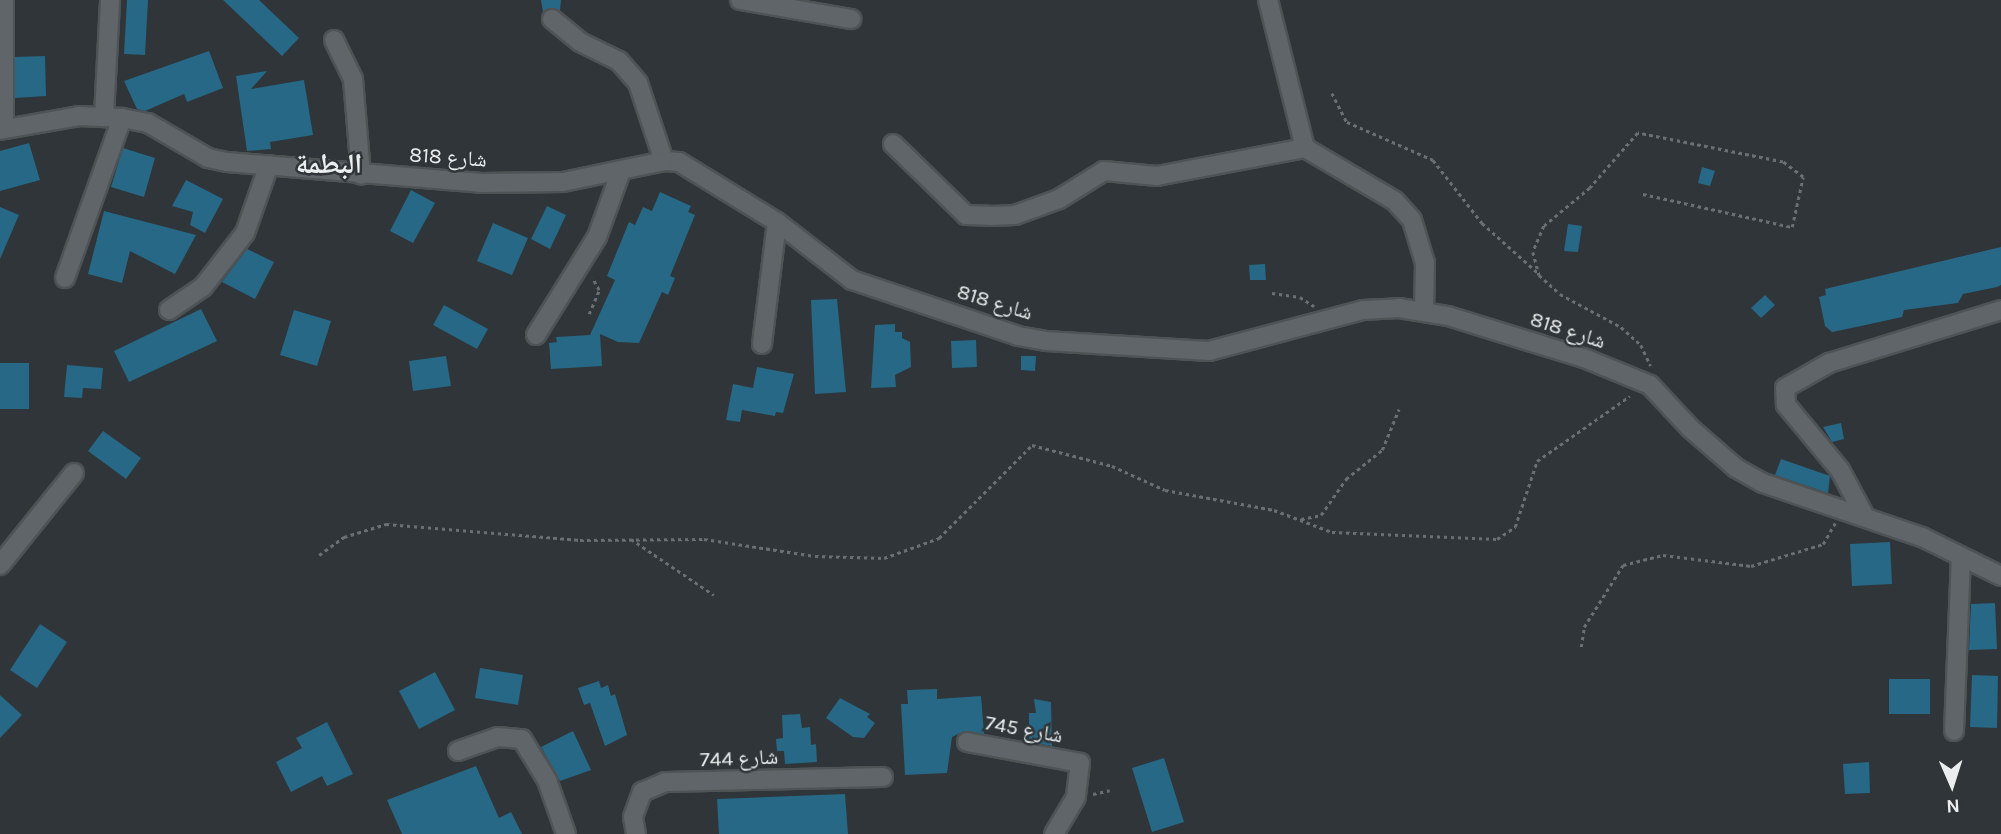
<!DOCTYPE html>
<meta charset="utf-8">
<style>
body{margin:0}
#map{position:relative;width:2001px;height:834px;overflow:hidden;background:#2f3538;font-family:Karla,"Noto Naskh Arabic",sans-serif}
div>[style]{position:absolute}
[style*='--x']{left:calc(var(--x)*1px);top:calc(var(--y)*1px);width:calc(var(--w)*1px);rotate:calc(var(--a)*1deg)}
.building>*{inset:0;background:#266885}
.path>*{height:2.5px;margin-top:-1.25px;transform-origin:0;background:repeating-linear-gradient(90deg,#6a6f72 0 3.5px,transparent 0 7px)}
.roads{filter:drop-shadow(2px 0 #4e5355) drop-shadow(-2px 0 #4e5355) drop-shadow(0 2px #4e5355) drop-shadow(0 -2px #4e5355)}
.minor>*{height:18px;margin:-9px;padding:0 9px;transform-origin:9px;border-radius:9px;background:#5f6569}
span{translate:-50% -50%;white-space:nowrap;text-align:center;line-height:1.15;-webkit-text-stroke:5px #2f3538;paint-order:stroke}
.street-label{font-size:21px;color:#eaeeef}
.district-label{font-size:28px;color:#eaeeef;font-weight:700}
.north{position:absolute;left:1917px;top:750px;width:70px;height:70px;-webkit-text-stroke:5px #2f3538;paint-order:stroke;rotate:177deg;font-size:19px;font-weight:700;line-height:28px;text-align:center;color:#eaeeef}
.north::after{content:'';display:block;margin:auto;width:24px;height:32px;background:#eaeeef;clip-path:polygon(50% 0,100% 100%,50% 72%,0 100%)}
</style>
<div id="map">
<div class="building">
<i style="clip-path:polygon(127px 0,148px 0,145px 55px,124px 54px)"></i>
<i style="clip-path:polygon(223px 0,259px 0,299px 38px,282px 56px)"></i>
<i style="clip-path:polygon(541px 0,561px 0,560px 11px,543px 12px)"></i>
<i style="clip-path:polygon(209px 51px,223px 88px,187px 102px,184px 94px,145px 111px,137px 109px,124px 81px)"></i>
<i style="clip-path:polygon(45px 56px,46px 96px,15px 98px,15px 57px)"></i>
<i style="clip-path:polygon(267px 71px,251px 89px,304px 80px,313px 135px,270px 142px,271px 149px,247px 151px,236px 76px)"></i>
<i style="clip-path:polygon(29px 143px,40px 180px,0 191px,0 151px)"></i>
<i style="clip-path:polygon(123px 148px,155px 158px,144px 197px,111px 187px)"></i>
<i style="clip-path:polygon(1702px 167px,1715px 171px,1710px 186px,1698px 183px)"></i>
<i style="clip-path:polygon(186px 180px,223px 199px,205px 233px,190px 225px,193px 212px,172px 206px)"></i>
<i style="clip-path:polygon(411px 190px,435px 203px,413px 243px,390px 231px)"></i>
<i style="clip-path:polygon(660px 192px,691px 206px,688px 212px,695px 215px,670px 276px,675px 278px,668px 295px,662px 292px,639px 343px,618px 342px,600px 334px,602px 366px,551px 369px,549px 343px,557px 342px,556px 337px,590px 335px,615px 280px,607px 276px,629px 222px,635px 225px,643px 207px,652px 211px)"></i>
<i style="clip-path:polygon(547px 206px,566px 215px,550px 249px,531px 239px)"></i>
<i style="clip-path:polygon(0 207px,19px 215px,0 259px)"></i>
<i style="clip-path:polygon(104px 211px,196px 235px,175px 274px,130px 251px,122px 283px,88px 274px)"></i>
<i style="clip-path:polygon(493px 223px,528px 238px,512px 275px,477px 261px)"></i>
<i style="clip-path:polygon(1568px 224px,1582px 226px,1578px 252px,1564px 251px)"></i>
<i style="clip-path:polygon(2001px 247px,2001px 285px,1997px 287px,1963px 294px,1958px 303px,1904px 310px,1902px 317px,1861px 326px,1832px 332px,1825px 326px,1819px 297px,1826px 295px,1825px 289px)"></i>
<i style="clip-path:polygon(247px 249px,274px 262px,255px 299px,222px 282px)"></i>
<i style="clip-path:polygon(1265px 264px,1266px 280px,1250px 280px,1249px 265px)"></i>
<i style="clip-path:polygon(1765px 295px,1775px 305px,1761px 318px,1751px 308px)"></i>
<i style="clip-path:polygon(837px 299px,846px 392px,815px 394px,811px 300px)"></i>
<i style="clip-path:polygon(444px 305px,488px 329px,477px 349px,433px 325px)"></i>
<i style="clip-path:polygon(201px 309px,217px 341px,129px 382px,114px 351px)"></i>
<i style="clip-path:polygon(294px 310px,331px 321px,317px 366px,280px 355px)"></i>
<i style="clip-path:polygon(895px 324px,895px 332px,902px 332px,902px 338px,910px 342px,911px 367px,895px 375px,896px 387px,871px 388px,875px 325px)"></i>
<i style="clip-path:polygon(976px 340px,977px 367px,952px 368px,951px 341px)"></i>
<i style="clip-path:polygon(446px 356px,451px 386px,413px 391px,409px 361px)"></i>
<i style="clip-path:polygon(1021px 356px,1036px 356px,1035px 371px,1021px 370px)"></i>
<i style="clip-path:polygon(0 363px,29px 363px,29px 409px,0 409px)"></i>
<i style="clip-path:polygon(67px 365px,103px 368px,101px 389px,83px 388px,82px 398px,64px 397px)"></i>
<i style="clip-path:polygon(757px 367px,794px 374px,783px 413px,776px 412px,775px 416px,742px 410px,740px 422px,726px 420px,733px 384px,753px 388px)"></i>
<i style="clip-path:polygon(1841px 423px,1844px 439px,1832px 442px,1823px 427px)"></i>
<i style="clip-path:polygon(103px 431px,141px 458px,126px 479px,88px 451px)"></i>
<i style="clip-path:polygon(1781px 459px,1830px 476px,1828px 493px,1775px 475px)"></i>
<i style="clip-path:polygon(1890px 542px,1892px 584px,1852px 586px,1850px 544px)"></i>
<i style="clip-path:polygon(1995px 603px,1997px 649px,1969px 650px,1971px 604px)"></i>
<i style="clip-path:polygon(40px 624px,67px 642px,37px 688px,10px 670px)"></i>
<i style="clip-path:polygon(480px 668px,523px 675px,518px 705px,475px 698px)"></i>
<i style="clip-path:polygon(435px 672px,455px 710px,419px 729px,399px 691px)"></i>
<i style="clip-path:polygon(1972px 675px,1998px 676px,1997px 728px,1970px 727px)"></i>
<i style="clip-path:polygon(1889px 679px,1930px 679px,1930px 714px,1889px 714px)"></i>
<i style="clip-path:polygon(599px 681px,601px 688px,608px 685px,611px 696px,615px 694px,627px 735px,605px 746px,590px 703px,584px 705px,578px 688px)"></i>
<i style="clip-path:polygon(937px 689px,937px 699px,981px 696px,984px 734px,964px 731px,952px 737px,947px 773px,905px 775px,901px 704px,908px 704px,907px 690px)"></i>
<i style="clip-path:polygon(0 695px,22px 715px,0 738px)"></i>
<i style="clip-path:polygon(840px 698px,870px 714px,867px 717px,875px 723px,864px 738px,853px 737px,826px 718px)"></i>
<i style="clip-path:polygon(1034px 699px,1051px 702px,1052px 746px,1029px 742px,1029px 713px,1036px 713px)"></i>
<i style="clip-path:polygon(800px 714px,802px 728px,810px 727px,811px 745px,816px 744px,817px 762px,785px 764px,784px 751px,777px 751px,776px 739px,783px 738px,782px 715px)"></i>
<i style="clip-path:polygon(327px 722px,353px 774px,327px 786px,322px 776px,291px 792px,276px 762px,302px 748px,296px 738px)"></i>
<i style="clip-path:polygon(573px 731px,591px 770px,560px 781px,541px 747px)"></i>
<i style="clip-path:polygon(1164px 758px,1184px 822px,1152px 832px,1132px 768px)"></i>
<i style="clip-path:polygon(1869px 762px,1870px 793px,1845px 794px,1843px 764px)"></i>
<i style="clip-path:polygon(476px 766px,499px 818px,511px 812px,522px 834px,402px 834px,387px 800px)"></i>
<i style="clip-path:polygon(845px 794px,848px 834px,719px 834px,717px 799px)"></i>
</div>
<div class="path">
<i style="--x:1332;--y:93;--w:33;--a:63"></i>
<i style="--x:1347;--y:122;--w:94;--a:23.8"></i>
<i style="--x:1433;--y:160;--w:80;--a:52.1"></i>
<i style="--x:1482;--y:223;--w:74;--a:41.7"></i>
<i style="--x:1643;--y:194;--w:153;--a:12.5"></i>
<i style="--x:1792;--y:227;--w:51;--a:-77.6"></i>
<i style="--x:1803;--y:177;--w:25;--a:-143"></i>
<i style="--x:1783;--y:162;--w:148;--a:-168.7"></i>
<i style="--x:1638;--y:133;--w:73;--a:131.1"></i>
<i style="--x:1590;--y:188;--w:60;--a:140.4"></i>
<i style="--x:1544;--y:226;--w:28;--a:113"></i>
<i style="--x:1533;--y:252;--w:24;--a:75"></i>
<i style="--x:1539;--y:275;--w:28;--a:42"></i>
<i style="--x:1560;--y:294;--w:69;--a:28.4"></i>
<i style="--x:1621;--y:327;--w:27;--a:42"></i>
<i style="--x:1641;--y:345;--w:23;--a:65"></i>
<i style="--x:1272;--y:293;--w:28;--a:8"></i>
<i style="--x:1300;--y:297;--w:17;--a:33"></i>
<i style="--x:589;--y:314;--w:26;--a:-67"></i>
<i style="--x:599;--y:290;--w:14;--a:-120"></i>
<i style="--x:1301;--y:519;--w:20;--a:-11"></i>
<i style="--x:1321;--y:515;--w:44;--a:-55.2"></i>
<i style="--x:1346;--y:479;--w:46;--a:-38.9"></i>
<i style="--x:1382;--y:450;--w:44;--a:-67.5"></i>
<i style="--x:631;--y:539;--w:100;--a:34"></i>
<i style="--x:319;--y:555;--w:31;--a:-36"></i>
<i style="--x:344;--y:537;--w:44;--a:-17.2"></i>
<i style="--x:386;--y:524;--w:195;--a:4.7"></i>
<i style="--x:580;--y:540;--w:124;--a:-0.5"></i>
<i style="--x:704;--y:539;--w:112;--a:8.7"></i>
<i style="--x:815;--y:556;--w:69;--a:1.7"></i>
<i style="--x:884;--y:558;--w:59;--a:-20"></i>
<i style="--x:939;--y:538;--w:132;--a:-45"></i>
<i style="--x:1032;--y:445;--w:83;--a:14.7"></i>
<i style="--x:1112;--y:466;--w:58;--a:24.4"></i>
<i style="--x:1165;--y:490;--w:111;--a:10.4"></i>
<i style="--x:1274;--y:510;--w:62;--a:20.8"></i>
<i style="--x:1332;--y:532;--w:165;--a:2.4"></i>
<i style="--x:1497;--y:539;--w:22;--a:-34"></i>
<i style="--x:1515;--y:527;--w:70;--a:-71.6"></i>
<i style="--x:1537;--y:461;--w:113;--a:-35"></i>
<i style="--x:1581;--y:647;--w:20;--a:-81"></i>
<i style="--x:1584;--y:627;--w:73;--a:-57.8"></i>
<i style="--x:1623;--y:565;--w:41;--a:-14"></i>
<i style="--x:1663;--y:555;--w:89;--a:7.1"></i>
<i style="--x:1751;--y:566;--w:75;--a:-17"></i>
<i style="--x:1823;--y:544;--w:24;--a:-60"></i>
<i style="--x:1093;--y:794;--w:17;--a:-13"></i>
</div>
<div class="roads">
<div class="minor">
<i style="--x:740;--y:0;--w:113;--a:9.7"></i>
<i style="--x:1268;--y:0;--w:153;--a:76"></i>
<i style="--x:552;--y:19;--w:36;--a:39"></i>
<i style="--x:580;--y:42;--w:43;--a:26"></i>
<i style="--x:619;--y:61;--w:29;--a:49"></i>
<i style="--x:638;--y:83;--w:82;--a:71.6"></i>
<i style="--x:334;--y:40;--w:43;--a:64"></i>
<i style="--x:353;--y:79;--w:96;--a:85.2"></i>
<i style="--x:104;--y:116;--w:116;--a:-87"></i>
<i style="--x:4;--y:128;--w:128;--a:-90"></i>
<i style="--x:0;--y:130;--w:80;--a:-10"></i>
<i style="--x:79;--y:116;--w:43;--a:2.7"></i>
<i style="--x:122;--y:118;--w:26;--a:11"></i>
<i style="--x:148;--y:123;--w:69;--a:30.3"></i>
<i style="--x:208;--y:158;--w:19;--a:12"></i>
<i style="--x:227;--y:162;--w:255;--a:4.7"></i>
<i style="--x:481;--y:183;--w:82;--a:-0.7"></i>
<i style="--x:563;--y:182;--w:103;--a:-11.7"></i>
<i style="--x:664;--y:161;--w:15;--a:4"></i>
<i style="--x:679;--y:162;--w:115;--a:31.5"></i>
<i style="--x:777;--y:222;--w:95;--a:37.7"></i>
<i style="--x:852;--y:280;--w:175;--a:18.6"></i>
<i style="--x:1018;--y:336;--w:28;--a:10"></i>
<i style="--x:1046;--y:341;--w:163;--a:3.5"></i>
<i style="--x:1209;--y:351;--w:159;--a:-14.9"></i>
<i style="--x:1363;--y:310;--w:36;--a:-3"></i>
<i style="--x:1399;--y:308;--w:50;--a:9.3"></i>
<i style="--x:1448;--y:316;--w:142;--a:17.2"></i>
<i style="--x:1584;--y:358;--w:71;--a:22.2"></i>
<i style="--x:1650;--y:385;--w:59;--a:47.1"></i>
<i style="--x:1690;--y:428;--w:61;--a:41"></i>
<i style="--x:1736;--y:468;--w:31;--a:29"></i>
<i style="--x:1763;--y:483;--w:168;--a:18.8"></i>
<i style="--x:1922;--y:537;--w:88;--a:26.3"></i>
<i style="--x:893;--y:144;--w:102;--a:44.2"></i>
<i style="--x:966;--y:215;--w:24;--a:2"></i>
<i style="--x:990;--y:216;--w:25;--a:-2"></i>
<i style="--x:1015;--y:215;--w:47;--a:-20"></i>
<i style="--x:1059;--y:199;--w:53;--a:-31.9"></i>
<i style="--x:1104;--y:171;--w:53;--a:5.4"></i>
<i style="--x:1157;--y:176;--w:151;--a:-10.7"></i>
<i style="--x:1305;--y:148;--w:104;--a:30.5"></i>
<i style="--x:1395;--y:201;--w:25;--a:48"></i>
<i style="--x:1412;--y:220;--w:45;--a:73.2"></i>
<i style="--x:1425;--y:263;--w:48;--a:91.2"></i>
<i style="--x:65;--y:278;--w:170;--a:-70.4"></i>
<i style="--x:169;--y:310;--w:41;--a:-34.1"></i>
<i style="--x:203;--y:287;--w:68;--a:-52.1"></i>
<i style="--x:245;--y:233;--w:72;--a:-70.6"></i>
<i style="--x:536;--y:335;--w:115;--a:-58.1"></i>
<i style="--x:597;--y:237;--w:70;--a:-70"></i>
<i style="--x:762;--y:344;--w:123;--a:-83"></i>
<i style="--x:1864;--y:515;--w:51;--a:-118.1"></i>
<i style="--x:1840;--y:470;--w:85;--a:-129.7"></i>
<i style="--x:1786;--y:405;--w:17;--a:-93"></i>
<i style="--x:1785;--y:388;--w:51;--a:-29.6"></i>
<i style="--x:1829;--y:363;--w:180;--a:-17.1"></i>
<i style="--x:0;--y:565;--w:118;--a:-51.2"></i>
<i style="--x:1954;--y:731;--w:173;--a:-87.7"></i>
<i style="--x:967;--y:742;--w:115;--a:10.5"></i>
<i style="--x:1080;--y:763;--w:34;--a:97"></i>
<i style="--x:1076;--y:797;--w:43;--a:120.7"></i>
<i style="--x:458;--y:751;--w:42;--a:-19.3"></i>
<i style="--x:498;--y:737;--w:24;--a:5"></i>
<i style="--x:522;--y:739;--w:48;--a:58.6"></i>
<i style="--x:547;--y:780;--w:57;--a:70.6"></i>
<i style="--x:636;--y:834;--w:17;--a:-100"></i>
<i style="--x:633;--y:817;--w:27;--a:-70"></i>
<i style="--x:642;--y:792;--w:25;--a:-23"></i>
<i style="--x:665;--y:782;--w:218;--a:-1.3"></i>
</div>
</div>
<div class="street-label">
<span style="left:448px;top:157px;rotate:4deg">شارع 818</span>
<span style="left:995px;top:302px;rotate:17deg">شارع 818</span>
<span style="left:1568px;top:330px;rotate:18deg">شارع 818</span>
<span style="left:1024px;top:729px;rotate:10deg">شارع 745</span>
<span style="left:739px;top:758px;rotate:-2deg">شارع 744</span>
</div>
<div class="district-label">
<span style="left:329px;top:164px">البطمة</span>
</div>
<div class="north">N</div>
</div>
